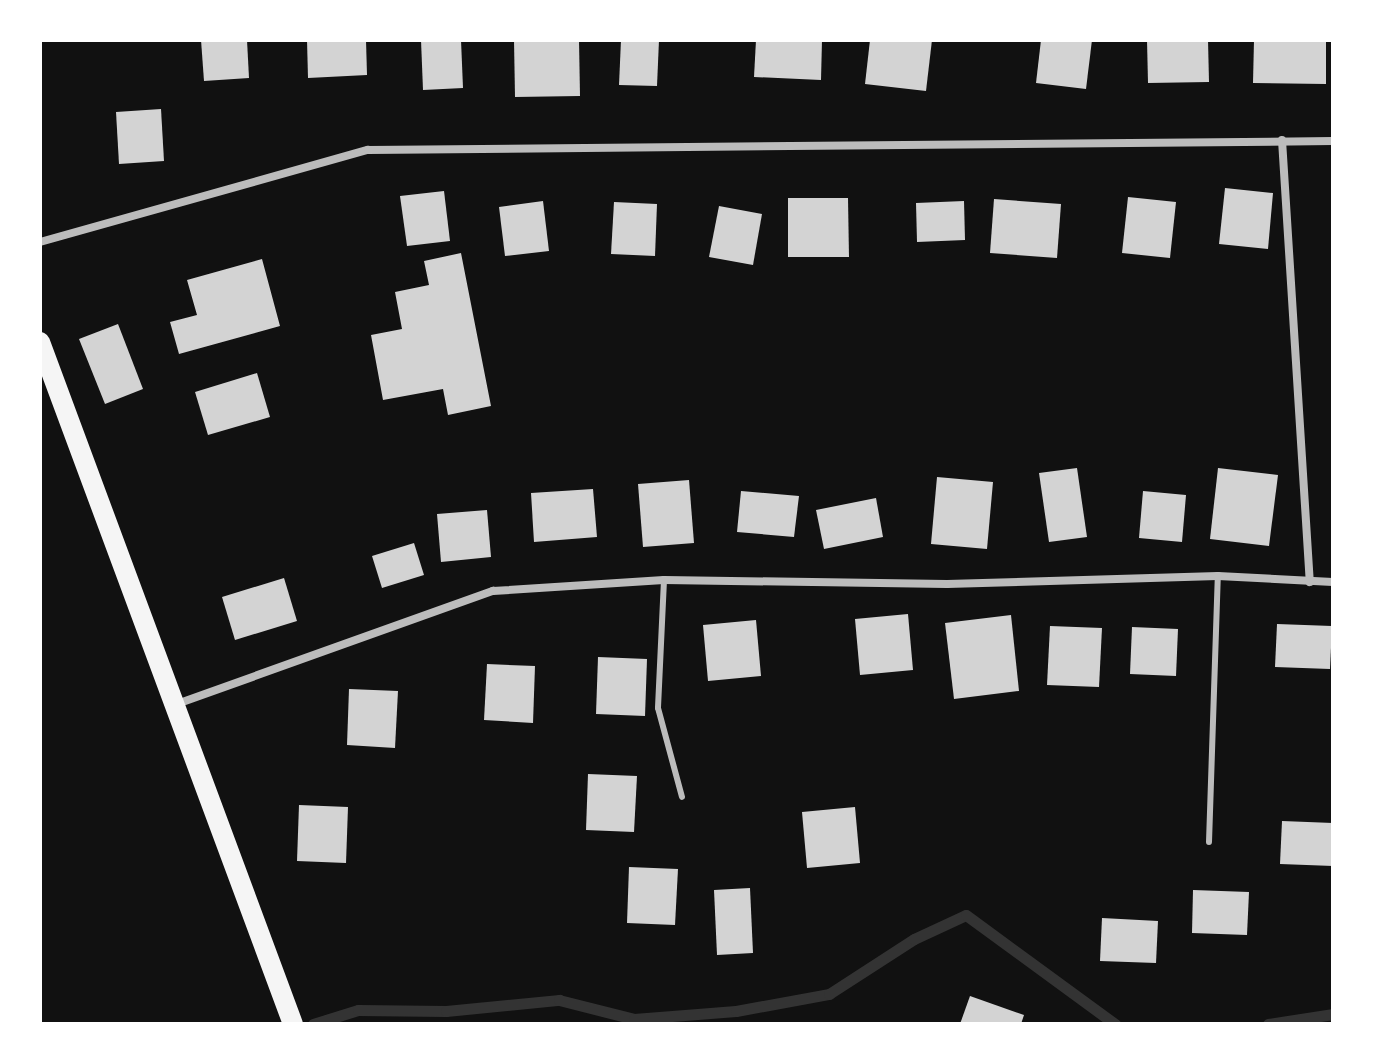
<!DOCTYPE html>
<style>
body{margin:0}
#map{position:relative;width:1373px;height:1064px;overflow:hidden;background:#111;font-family:Barlow,sans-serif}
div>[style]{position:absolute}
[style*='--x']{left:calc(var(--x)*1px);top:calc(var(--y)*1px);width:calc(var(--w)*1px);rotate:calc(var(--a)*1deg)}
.stream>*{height:11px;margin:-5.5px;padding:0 5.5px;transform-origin:5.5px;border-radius:5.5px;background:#333}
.building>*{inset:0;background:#d3d3d3}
.service>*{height:6px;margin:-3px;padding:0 3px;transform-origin:3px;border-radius:3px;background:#bcbcbc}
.minor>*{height:8px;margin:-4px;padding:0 4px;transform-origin:4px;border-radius:4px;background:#bcbcbc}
.primary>*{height:20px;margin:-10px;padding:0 10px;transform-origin:10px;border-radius:10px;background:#f5f5f5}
span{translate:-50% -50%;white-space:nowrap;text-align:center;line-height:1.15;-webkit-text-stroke:6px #fff;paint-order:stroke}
.frame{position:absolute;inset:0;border:42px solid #fff;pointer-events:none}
</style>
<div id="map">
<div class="stream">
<i style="--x:313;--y:1024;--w:47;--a:-17.3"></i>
<i style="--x:358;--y:1010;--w:88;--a:0.7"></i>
<i style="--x:446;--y:1011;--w:114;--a:-5.6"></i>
<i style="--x:559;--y:1000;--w:77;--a:14.2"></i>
<i style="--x:634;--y:1019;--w:102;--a:-4.5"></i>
<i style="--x:736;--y:1011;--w:95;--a:-10.4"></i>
<i style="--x:829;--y:994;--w:101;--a:-32.9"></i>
<i style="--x:914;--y:939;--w:57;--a:-24.8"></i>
<i style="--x:966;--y:915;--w:185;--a:36.2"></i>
<i style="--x:1268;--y:1024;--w:66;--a:-8.7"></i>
</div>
<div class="building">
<i style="clip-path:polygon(201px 40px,247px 40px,249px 78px,204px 81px)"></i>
<i style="clip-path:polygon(307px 40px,366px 40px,367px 75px,308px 78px)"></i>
<i style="clip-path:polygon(421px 40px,461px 40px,463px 88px,423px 90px)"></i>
<i style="clip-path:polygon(514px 40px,579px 40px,580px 96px,515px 97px)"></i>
<i style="clip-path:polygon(621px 40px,659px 40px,657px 86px,619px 85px)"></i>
<i style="clip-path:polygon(756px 40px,822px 40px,821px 80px,754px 77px)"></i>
<i style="clip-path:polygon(870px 40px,932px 40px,926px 91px,865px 84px)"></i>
<i style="clip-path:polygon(1041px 40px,1092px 40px,1086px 89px,1036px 83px)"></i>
<i style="clip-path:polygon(1147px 40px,1208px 40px,1209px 82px,1148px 83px)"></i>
<i style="clip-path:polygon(1254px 40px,1326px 40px,1326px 84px,1253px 83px)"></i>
<i style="clip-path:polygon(161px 109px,164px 161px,119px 164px,116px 112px)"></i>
<i style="clip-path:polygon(1225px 188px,1273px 193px,1268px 249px,1219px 244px)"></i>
<i style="clip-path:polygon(444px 191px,450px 241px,407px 246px,400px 196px)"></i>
<i style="clip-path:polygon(1128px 197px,1176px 202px,1170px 258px,1122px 253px)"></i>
<i style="clip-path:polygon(788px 198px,848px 198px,849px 257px,788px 257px)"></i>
<i style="clip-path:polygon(994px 199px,1061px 204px,1057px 258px,990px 253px)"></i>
<i style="clip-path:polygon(543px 201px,549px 251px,505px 256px,499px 207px)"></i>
<i style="clip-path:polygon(964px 201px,965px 240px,917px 242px,916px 203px)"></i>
<i style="clip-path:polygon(614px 202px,657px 204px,655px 256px,611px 254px)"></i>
<i style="clip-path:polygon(719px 206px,762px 214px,753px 265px,709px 257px)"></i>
<i style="clip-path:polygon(461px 253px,491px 406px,448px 415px,443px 389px,383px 400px,371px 335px,402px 329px,395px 292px,429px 285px,424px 261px)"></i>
<i style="clip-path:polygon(262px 259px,280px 326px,179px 354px,170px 322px,197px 315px,187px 280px)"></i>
<i style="clip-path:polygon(118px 324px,143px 389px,105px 404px,79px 339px)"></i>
<i style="clip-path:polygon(257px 373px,270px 417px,208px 435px,195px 392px)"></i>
<i style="clip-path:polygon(1077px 468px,1087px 537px,1049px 542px,1039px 473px)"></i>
<i style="clip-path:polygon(1218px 468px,1278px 475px,1269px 546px,1210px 539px)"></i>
<i style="clip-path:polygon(937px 477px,993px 482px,987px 549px,931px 544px)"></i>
<i style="clip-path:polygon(689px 480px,694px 543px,643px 547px,638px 484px)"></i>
<i style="clip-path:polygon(593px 489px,597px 537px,534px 542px,531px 493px)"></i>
<i style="clip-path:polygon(741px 491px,799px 496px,794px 537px,737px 532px)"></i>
<i style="clip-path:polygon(1143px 491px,1186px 495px,1182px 542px,1139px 538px)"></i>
<i style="clip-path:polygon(876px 498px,883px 537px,824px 549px,816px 510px)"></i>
<i style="clip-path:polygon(487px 510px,491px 557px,441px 562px,437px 514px)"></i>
<i style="clip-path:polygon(414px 543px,424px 575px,382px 588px,372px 556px)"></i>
<i style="clip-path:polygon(284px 578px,297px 621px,235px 640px,222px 597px)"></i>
<i style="clip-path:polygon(908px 614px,913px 670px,860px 675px,855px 619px)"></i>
<i style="clip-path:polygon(1011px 615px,1019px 691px,954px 699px,945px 623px)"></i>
<i style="clip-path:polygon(756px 620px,761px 676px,708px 681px,703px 625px)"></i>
<i style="clip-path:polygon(1277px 624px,1332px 626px,1330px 669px,1275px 667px)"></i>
<i style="clip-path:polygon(1050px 626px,1102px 628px,1099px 687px,1047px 685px)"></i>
<i style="clip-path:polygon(1132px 627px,1178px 629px,1176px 676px,1130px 674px)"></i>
<i style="clip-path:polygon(598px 657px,647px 659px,645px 716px,596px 714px)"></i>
<i style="clip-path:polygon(487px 664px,535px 666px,533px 723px,484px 720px)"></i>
<i style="clip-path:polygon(349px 689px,398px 691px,395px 748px,347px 745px)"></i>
<i style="clip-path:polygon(588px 774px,637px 776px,634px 832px,586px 830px)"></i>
<i style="clip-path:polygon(299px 805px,348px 807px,346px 863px,297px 861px)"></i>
<i style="clip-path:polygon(855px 807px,860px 863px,807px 868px,802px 812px)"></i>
<i style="clip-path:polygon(1282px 821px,1333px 823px,1333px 866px,1280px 864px)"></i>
<i style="clip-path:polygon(629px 867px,678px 869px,675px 925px,627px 923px)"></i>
<i style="clip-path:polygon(750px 888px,753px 953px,717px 955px,714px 890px)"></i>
<i style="clip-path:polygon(1193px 890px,1249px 892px,1247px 935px,1192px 933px)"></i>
<i style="clip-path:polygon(1102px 918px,1158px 921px,1156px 963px,1100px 961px)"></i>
<i style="clip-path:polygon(970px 996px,1024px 1015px,1021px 1024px,960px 1024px)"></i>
</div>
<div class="service">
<i style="--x:664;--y:580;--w:128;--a:92.7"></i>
<i style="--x:658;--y:708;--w:92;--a:74.9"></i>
<i style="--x:1209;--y:842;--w:266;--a:-88.1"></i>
</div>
<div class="minor">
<i style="--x:1282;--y:140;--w:443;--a:86.4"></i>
<i style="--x:40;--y:242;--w:341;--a:-15.7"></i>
<i style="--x:368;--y:150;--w:965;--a:-0.53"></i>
<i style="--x:174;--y:705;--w:339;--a:-19.7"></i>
<i style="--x:493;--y:591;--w:171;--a:-3.7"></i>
<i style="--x:664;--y:580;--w:283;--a:0.8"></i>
<i style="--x:947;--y:584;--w:271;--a:-1.7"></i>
<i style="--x:1218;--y:576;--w:115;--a:3"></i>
</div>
<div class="primary">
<i style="--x:40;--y:342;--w:727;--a:69.65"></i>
</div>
<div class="frame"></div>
</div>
